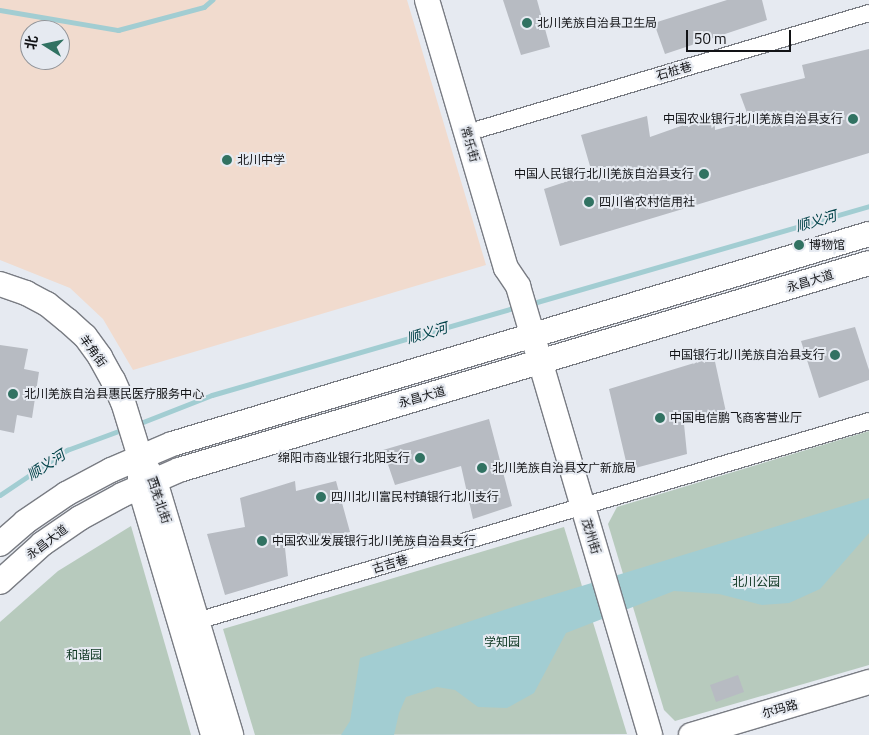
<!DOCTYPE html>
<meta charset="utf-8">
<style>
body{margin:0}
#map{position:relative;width:869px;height:735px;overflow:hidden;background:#e6eaf1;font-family:"Titillium Web","Noto Sans SC",sans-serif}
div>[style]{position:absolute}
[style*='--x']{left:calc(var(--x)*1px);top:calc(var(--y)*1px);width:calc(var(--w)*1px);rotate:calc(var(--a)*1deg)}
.education>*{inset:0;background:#f1dbce}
.green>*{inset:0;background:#b7cabd}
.water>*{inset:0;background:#a2cdd2}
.stream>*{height:4.5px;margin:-2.25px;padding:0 2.25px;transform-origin:2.25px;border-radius:2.25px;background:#a2cdd2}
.building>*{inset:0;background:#b7bbc2}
.roads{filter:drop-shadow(1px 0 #797c83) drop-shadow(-1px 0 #797c83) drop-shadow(0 1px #797c83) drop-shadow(0 -1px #797c83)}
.street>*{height:16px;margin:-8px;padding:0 8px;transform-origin:8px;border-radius:8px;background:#fff}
.secondary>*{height:24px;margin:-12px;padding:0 12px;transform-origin:12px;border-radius:12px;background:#fff}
.dots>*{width:14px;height:14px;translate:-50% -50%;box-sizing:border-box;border:2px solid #e6eaf1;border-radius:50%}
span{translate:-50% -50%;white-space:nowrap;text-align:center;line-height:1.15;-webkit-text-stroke:4px #e6eaf1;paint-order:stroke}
.poi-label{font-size:12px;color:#121316}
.left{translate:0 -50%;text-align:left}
.right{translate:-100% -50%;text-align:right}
.street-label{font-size:12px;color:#121316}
.park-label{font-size:12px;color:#0a331e}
.water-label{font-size:14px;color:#004248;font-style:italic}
.north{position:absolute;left:20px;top:20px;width:50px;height:50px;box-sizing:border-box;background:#e6eaf1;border:1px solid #919499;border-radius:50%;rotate:280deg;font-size:14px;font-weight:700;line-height:20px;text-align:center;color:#121316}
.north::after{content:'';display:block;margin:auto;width:18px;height:22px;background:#317262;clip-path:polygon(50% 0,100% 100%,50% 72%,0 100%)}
.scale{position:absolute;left:686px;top:30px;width:105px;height:22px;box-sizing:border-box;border:2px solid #121316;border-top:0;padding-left:6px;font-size:15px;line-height:18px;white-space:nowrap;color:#121316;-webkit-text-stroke:4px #e6eaf1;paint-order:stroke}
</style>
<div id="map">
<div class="education">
<i style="clip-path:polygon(evenodd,0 0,407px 0,486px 265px,133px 370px,103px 319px,70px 288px,0 260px,0 0,30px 30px,60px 30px,60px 60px,30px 60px,30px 30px)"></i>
</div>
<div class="green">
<i style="clip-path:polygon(869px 431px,869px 665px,675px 721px,664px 710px,608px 524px,617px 507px)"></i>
<i style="clip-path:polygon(131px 526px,191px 735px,0 735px,0 622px,58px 571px)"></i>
<i style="clip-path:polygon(564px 527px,627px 734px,255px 735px,223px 629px)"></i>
</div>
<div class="water">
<i style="clip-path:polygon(869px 498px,869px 533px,820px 589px,789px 603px,762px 605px,719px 594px,674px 591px,566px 633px,534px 693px,507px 708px,478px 707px,455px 690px,437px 687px,406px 697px,399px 713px,394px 735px,341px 735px,350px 721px,360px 658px,513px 607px)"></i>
</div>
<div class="stream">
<i style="--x:0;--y:10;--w:120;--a:9.6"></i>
<i style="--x:118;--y:30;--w:89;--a:-15"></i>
<i style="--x:204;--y:7;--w:11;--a:-41"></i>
<i style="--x:530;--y:304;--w:353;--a:-16.1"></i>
<i style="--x:138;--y:424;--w:79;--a:-21.4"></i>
<i style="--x:212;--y:395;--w:317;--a:-16.1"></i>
<i style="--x:0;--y:495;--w:81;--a:-33.9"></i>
<i style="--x:67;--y:450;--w:61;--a:-20.2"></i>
</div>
<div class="building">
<i style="clip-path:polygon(503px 0,537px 0,550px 47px,521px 55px)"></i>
<i style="clip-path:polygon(727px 0,762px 0,767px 20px,665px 54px,654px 23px)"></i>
<i style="clip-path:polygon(869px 49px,869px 153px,560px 246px,544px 189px,592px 173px,581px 135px,647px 116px,650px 137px,715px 114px,715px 130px,750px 121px,740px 94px,805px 78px,802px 65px)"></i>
<i style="clip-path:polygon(855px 327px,869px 370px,869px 380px,819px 398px,801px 341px)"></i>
<i style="clip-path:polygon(0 345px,28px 349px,24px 369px,39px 372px,32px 418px,17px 415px,14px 433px,0 430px)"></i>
<i style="clip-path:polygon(714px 357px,726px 412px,684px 424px,687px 454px,628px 470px,609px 389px)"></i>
<i style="clip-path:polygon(489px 419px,512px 506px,473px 519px,461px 466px,395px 485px,383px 450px)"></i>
<i style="clip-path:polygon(295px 481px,296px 491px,336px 481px,350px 532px,285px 548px,288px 576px,225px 595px,207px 534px,245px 527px,240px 498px)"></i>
<i style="clip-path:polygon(738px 675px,744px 692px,716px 702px,710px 685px)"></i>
</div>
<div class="roads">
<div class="street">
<i style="--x:480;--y:129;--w:406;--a:-16.6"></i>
<i style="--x:197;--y:621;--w:701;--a:-16.57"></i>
</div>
<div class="secondary">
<i style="--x:427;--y:0;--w:279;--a:73.6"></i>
<i style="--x:506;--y:268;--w:22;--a:56"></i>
<i style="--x:518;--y:286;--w:468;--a:73.6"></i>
<i style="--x:0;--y:284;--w:28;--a:19"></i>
<i style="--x:26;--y:293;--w:24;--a:28"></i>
<i style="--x:47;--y:304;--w:26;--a:39"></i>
<i style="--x:67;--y:320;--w:24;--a:42"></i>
<i style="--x:85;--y:336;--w:26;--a:54"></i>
<i style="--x:100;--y:357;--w:26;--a:61"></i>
<i style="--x:113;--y:380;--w:24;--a:66"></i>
<i style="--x:123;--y:402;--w:58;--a:72.8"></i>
<i style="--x:140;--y:457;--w:31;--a:90"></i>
<i style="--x:140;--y:488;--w:258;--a:73.5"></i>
<i style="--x:146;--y:467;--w:17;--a:57"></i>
<i style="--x:155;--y:481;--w:265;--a:73.3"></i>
<i style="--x:0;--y:544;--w:33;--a:-41"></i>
<i style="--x:25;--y:522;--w:50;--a:-34.3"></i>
<i style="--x:66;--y:494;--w:51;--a:-28.1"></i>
<i style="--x:111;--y:470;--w:66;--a:-23.1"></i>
<i style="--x:172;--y:444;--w:728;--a:-16.77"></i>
<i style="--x:0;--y:582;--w:57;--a:-42.1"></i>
<i style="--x:42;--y:544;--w:46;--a:-34.4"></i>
<i style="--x:80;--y:518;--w:48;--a:-28.7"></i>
<i style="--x:122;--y:495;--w:62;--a:-23.7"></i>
<i style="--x:179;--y:470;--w:720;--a:-16.7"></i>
<i style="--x:691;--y:735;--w:186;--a:-16.6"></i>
</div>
</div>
<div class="dots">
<i style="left:527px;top:23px;background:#317262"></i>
<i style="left:853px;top:119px;background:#317262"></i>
<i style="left:227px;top:160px;background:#317262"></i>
<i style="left:704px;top:174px;background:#317262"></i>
<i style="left:589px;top:202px;background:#317262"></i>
<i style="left:799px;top:245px;background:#317262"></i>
<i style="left:835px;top:355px;background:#317262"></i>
<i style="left:13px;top:394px;background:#317262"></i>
<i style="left:660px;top:418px;background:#317262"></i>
<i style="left:420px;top:458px;background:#317262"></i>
<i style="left:482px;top:468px;background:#317262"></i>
<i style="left:321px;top:497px;background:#317262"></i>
<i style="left:262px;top:541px;background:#317262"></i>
</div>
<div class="poi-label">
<span class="left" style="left:537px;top:23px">北川羌族自治县卫生局</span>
<span class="right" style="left:843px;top:119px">中国农业银行北川羌族自治县支行</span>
<span class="left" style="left:237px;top:160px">北川中学</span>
<span class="right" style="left:694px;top:174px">中国人民银行北川羌族自治县支行</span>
<span class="left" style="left:599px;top:202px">四川省农村信用社</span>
<span class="left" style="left:809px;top:245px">博物馆</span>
<span class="right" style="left:825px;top:355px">中国银行北川羌族自治县支行</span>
<span class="left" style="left:24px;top:394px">北川羌族自治县惠民医疗服务中心</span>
<span class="left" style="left:670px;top:418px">中国电信鹏飞商客营业厅</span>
<span class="right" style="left:410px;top:458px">绵阳市商业银行北阳支行</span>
<span class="left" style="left:492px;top:468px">北川羌族自治县文广新旅局</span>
<span class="left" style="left:331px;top:497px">四川北川富民村镇银行北川支行</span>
<span class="left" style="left:272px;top:541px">中国农业发展银行北川羌族自治县支行</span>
</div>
<div class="street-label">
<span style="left:674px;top:71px;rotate:-16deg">石桩巷</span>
<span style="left:470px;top:144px;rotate:74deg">常乐街</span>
<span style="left:810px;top:281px;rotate:-17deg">永昌大道</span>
<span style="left:93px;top:351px;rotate:54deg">羊角街</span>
<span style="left:422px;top:397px;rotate:-16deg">永昌大道</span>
<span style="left:159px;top:500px;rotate:71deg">西羌北街</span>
<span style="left:591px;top:536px;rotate:73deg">茂州街</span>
<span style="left:47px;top:542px;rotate:-37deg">永昌大道</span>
<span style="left:390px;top:564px;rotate:-16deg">古吉巷</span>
<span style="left:780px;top:709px;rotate:-16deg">尔玛路</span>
</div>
<div class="park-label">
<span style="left:756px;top:582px">北川公园</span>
<span style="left:502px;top:642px">学知园</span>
<span style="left:84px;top:655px">和谐园</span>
</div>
<div class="water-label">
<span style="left:816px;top:221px;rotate:-16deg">顺义河</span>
<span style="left:427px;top:333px;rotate:-16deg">顺义河</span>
<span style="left:46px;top:465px;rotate:-33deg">顺义河</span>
</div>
<div class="north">北</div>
<div class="scale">50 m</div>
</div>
